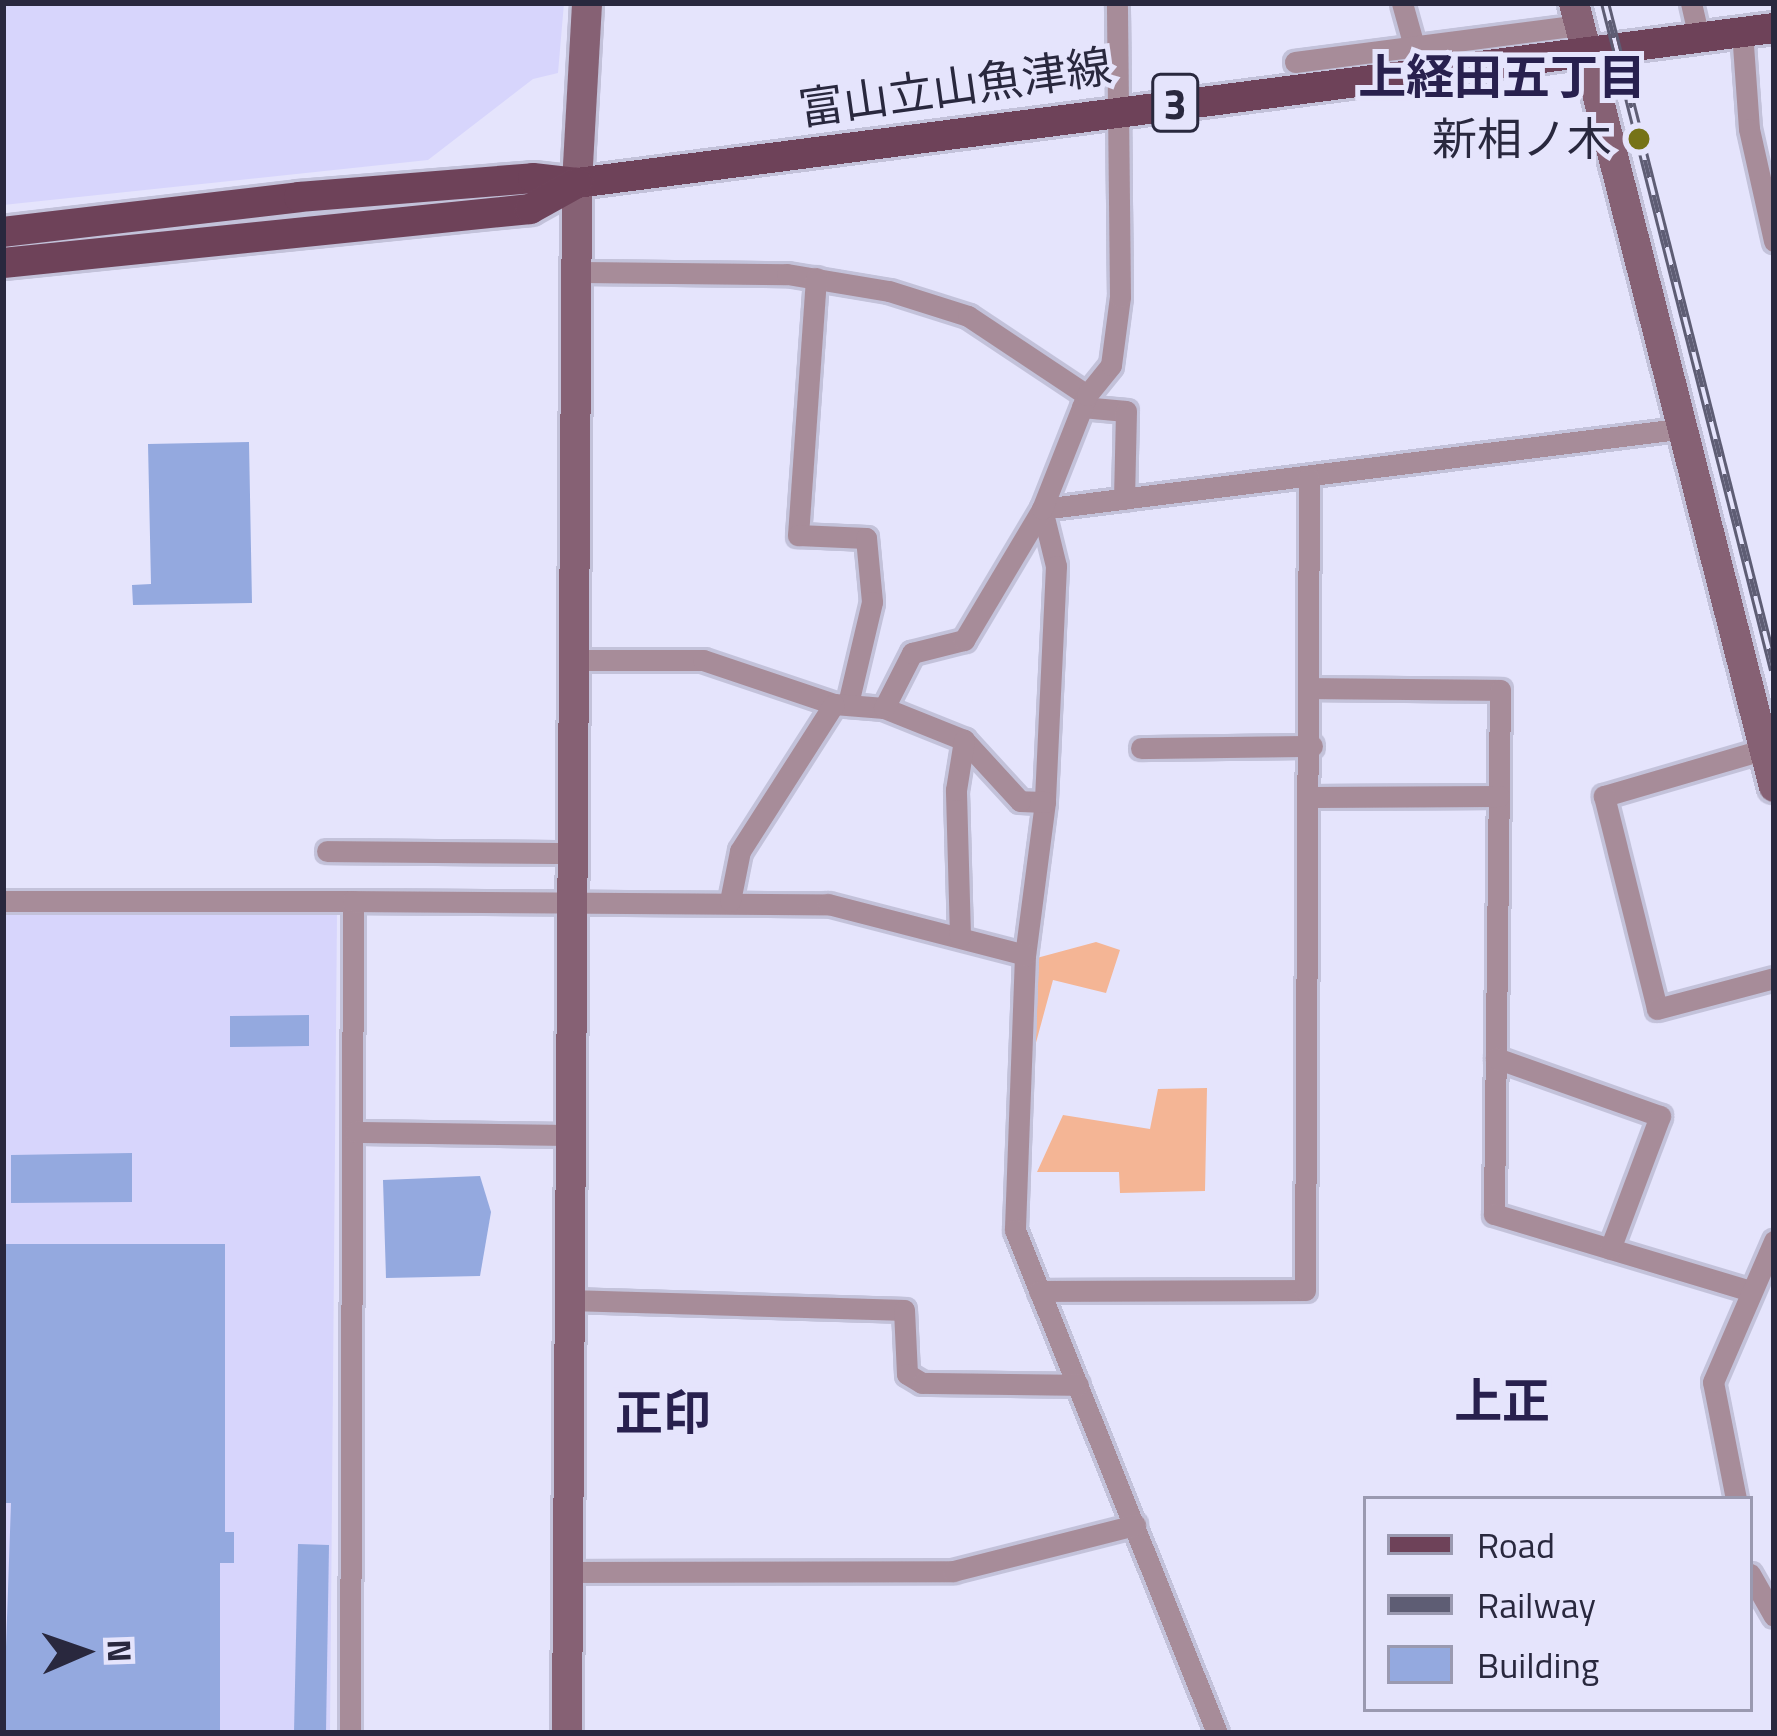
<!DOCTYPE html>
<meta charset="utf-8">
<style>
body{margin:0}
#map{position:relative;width:1777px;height:1736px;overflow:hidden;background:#e5e4fc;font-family:"Titillium Web","Noto Sans JP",sans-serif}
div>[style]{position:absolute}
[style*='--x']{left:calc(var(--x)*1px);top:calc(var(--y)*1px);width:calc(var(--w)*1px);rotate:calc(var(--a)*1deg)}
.built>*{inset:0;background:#d7d5fc}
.green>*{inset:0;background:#f4b595}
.building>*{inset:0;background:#94a9df}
.roads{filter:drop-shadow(3px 0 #c3c2da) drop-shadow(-3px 0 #c3c2da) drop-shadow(0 3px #c3c2da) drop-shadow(0 -3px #c3c2da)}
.street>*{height:21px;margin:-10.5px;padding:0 10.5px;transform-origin:10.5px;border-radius:10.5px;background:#a78c99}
.secondary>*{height:30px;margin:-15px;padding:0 15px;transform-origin:15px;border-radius:15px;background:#866174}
.primary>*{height:30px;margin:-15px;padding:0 15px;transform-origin:15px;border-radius:15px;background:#6e4259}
.rail>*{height:10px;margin-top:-5px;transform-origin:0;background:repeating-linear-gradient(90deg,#e5e4fc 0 18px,#5e5d74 0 36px);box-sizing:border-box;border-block:3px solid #5e5d74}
.dots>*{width:33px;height:33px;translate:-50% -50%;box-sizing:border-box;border:6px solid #e5e4fc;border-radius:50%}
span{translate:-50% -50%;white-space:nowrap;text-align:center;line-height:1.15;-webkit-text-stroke:10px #e5e4fc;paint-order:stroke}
.shield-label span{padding:3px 9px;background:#e5e4fc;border:3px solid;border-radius:9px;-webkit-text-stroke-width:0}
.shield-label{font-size:42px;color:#29283e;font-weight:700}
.street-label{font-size:45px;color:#29283e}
.poi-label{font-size:45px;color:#29283e}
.right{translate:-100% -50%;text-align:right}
.neighbourhood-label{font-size:48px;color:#28204e;font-weight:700}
.frame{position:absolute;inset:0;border:6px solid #29283e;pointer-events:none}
.legend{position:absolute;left:1363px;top:1496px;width:390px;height:216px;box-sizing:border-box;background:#e5e4fc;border:3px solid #9a99b0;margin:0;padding:15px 21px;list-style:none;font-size:36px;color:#29283e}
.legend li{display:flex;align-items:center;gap:24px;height:60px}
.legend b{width:60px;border:3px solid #9a99b0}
.north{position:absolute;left:24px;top:1592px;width:120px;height:120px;-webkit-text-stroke:9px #e5e4fc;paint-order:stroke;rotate:88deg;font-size:33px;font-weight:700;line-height:48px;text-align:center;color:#29283e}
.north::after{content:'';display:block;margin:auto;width:42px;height:54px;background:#29283e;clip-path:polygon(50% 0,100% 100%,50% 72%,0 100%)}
</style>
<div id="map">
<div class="built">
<i style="clip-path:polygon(3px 3px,564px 3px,558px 73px,533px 79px,428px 160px,3px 205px)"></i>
<i style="clip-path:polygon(3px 912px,337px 913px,330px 1733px,3px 1733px)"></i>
</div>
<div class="green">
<i style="clip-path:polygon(1096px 942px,1120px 950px,1106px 993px,1053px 980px,1034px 1050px,1027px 1048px,1033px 959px)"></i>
<i style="clip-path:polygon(1207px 1088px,1205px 1191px,1120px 1193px,1119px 1172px,1037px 1172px,1063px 1115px,1150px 1129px,1158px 1089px)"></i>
</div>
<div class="building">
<i style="clip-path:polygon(249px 442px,252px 603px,133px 605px,132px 585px,151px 584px,148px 444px)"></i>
<i style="clip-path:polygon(309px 1015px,309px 1046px,230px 1047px,230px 1016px)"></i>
<i style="clip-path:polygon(132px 1153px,132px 1202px,11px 1203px,11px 1155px)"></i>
<i style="clip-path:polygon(480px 1176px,491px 1212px,480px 1276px,386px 1278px,383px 1180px)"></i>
<i style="clip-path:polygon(3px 1244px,225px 1244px,225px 1532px,234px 1532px,234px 1563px,220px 1563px,220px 1733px,3px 1733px,11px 1503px,3px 1503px)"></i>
<i style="clip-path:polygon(298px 1544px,329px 1545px,326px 1733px,294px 1733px)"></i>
</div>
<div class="roads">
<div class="street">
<i style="--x:1402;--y:3;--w:45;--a:74.4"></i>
<i style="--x:1691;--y:3;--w:35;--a:77"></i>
<i style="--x:1742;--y:31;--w:98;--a:85.9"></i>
<i style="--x:1749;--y:129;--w:115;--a:77.4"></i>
<i style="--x:1295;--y:62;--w:286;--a:-7.4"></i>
<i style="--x:582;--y:272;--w:205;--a:0.6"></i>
<i style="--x:787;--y:274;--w:103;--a:9.5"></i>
<i style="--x:889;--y:291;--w:83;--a:17.6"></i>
<i style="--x:968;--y:316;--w:143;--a:33.6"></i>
<i style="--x:816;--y:278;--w:258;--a:94"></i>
<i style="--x:798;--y:535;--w:68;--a:2.5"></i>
<i style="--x:866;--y:538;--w:64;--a:84.6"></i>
<i style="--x:872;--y:602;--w:100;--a:103.3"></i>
<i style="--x:1082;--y:407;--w:44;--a:5.2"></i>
<i style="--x:1126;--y:411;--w:88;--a:91.3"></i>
<i style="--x:1042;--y:509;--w:59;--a:76.2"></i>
<i style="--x:1056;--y:566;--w:236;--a:92.7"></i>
<i style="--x:1045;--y:802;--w:154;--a:97.4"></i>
<i style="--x:1025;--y:955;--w:275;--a:92.1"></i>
<i style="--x:1015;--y:1230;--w:542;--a:68.12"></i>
<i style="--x:1042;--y:509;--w:649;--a:-7.17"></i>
<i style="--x:577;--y:660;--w:126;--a:0"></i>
<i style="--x:703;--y:660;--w:138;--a:18.6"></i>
<i style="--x:834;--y:704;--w:50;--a:4.6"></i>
<i style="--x:1313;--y:688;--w:187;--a:0.6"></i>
<i style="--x:1500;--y:690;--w:524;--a:90.66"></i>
<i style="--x:1494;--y:1214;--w:267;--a:16.7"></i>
<i style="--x:1141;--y:748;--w:171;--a:-0.7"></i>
<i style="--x:1765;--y:749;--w:168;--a:163.7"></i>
<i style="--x:1604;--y:796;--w:219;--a:76"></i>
<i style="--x:1657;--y:1009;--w:121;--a:-14.8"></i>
<i style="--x:1312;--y:797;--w:187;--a:-0.3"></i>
<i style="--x:1045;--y:802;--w:25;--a:-178"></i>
<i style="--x:1020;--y:801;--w:83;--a:-132.6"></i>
<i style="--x:964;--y:740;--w:86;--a:-158.2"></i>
<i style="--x:884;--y:708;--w:62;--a:-63"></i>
<i style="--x:912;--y:653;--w:54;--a:-14"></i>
<i style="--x:964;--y:640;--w:152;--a:-59.2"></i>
<i style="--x:1042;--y:509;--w:123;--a:-68.5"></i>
<i style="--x:1087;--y:395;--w:38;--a:-51"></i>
<i style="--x:1111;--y:365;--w:69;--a:-82.5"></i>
<i style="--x:1120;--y:297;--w:294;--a:-90.6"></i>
<i style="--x:327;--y:851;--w:247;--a:0.5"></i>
<i style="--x:3;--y:901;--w:350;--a:0"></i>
<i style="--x:353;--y:901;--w:832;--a:90.21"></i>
<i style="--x:353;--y:901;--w:475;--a:0.4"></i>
<i style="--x:828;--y:904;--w:203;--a:14.5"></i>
<i style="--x:730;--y:901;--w:51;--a:-78.7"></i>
<i style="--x:740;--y:851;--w:174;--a:-57.4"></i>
<i style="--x:960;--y:936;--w:146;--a:-91.6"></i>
<i style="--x:956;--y:790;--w:51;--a:-80.9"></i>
<i style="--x:1496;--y:1058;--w:174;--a:19.5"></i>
<i style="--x:1660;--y:1116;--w:142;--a:110.6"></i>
<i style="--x:355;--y:1132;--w:218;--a:0.8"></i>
<i style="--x:1039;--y:1291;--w:266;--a:-0.2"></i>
<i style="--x:1305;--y:1290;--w:812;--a:-89.72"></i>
<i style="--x:571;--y:1300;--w:333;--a:1.7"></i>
<i style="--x:904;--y:1310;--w:64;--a:87.3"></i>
<i style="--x:907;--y:1374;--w:17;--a:31"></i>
<i style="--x:922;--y:1383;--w:156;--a:0.7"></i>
<i style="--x:1736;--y:1499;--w:119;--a:-101.1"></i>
<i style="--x:1713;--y:1382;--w:154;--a:-66.6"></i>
<i style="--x:569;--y:1572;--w:384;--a:-0.1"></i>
<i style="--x:953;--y:1571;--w:188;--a:-14.2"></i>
<i style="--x:1750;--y:1574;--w:48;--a:60.3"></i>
</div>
<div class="secondary">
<i style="--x:1574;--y:3;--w:809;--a:75.69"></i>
<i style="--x:567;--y:1733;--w:1550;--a:-89.63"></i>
<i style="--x:577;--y:183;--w:180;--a:-86.8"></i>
</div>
<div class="primary">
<i style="--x:3;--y:232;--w:298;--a:-6.7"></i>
<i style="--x:299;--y:197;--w:235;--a:-4.6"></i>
<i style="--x:533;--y:178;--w:44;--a:6.5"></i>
<i style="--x:577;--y:183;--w:1207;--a:-7.38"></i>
<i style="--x:3;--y:263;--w:530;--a:-5.85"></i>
<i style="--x:530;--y:209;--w:54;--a:-29"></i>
</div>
</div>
<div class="rail">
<i style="--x:1605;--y:3;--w:688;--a:75.78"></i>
</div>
<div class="dots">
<i style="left:1639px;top:139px;background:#767317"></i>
</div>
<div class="shield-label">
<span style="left:1175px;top:103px">3</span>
</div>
<div class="street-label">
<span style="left:955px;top:87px;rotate:-8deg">富山立山魚津線</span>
</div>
<div class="poi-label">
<span class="right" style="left:1612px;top:139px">新相ノ木</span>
</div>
<div class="neighbourhood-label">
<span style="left:1502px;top:77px">上経田五丁目</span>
<span style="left:1502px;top:1401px">上正</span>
<span style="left:663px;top:1413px">正印</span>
</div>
<div class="frame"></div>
<ul class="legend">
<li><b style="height:15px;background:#6e4259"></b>Road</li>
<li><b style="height:15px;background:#5e5d74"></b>Railway</li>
<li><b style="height:33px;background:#94a9df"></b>Building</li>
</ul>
<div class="north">N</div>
</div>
